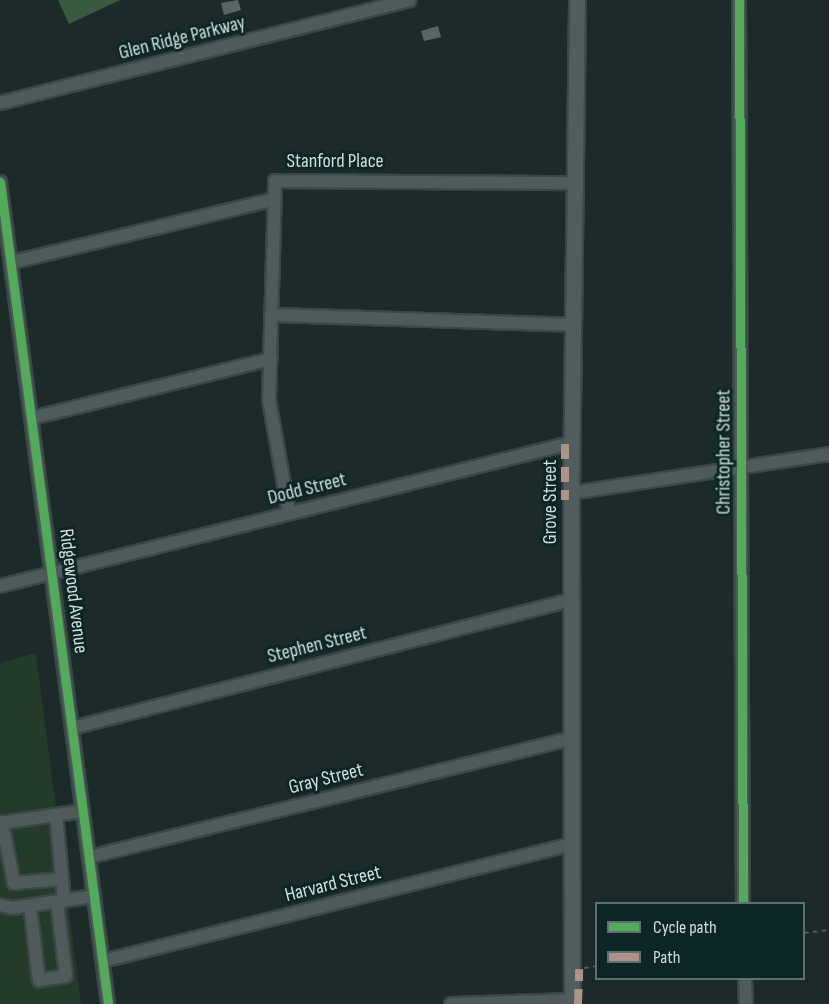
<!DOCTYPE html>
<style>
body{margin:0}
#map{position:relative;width:829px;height:1004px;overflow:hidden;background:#1d2a2a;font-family:"Sofia Sans Condensed",sans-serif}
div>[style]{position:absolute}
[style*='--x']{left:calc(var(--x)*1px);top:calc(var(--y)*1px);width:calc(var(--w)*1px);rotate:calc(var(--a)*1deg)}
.green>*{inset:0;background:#243b29}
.forest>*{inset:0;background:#3a5a40}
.building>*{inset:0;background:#5a6563}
.path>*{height:1.5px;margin-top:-0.75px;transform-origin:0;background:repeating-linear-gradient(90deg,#535d5d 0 4.5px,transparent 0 9px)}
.roads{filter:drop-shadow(2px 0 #3b4747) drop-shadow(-2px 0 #3b4747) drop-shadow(0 2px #3b4747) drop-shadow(0 -2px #3b4747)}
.minor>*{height:12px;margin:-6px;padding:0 6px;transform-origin:6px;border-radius:6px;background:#4f5a5a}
.major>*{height:15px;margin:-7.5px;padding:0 7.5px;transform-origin:7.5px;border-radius:7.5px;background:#4f5d5f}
.quiet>*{height:8px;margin-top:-4px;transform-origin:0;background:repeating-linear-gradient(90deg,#af9288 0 15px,transparent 0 23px)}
.cycleway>*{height:9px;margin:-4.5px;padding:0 4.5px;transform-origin:4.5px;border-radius:4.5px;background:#51ab58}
span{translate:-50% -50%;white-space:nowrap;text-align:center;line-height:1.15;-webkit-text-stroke:6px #0d2625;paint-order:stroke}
.street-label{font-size:20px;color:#d0dfde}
.legend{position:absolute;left:595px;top:902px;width:210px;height:78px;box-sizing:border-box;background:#0d2625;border:2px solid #5b706f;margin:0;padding:8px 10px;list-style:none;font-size:18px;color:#d0dfde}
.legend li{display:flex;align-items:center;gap:12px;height:30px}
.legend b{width:30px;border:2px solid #5b706f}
</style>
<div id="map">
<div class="green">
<i style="clip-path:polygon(36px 653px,81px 1004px,0 1004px,0 663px)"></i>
</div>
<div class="forest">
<i style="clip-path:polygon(58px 0,120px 0,69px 24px)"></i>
</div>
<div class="building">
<i style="clip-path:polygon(238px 0,241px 10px,224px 15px,221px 3px)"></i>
<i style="clip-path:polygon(438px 26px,441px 37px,424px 41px,421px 31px)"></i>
</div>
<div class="path">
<i style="--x:804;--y:933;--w:25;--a:-7"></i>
<i style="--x:584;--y:968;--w:12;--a:-9"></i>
</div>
<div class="roads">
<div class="minor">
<i style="--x:739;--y:0;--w:904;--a:89.75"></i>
<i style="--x:0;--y:103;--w:422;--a:-14.1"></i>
<i style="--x:0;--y:182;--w:829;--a:82.51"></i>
<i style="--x:13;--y:262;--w:269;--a:-13.5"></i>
<i style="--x:274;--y:315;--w:299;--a:1.9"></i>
<i style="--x:32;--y:418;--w:246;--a:-13.9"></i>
<i style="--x:571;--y:493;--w:261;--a:-8.6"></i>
<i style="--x:289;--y:513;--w:115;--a:-100"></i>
<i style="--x:269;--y:400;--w:219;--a:-88.4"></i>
<i style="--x:275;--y:181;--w:300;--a:0.4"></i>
<i style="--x:0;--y:586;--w:589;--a:-14.06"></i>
<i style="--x:72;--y:728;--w:515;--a:-14.39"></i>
<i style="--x:56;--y:815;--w:85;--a:84.6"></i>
<i style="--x:2;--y:822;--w:62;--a:78.9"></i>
<i style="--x:14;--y:883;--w:48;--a:-4.8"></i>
<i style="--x:0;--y:823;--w:84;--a:-8.2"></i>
<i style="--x:89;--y:857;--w:497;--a:-13.8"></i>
<i style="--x:0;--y:905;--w:12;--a:14"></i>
<i style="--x:12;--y:908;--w:83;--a:-8.3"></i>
<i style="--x:30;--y:906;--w:75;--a:83.1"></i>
<i style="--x:39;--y:980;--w:27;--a:-8"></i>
<i style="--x:66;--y:976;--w:75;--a:-96.9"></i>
<i style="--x:103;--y:961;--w:484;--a:-14"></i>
<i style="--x:745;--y:978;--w:26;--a:88"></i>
<i style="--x:451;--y:1004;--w:121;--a:-1.9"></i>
</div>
<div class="major">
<i style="--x:572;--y:1004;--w:511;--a:-90.11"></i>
<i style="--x:571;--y:493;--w:493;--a:-89.3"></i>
</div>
</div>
<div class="quiet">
<i style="--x:565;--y:444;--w:56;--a:90"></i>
<i style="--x:578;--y:1004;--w:35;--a:-88"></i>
</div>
<div class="cycleway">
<i style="--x:739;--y:0;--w:904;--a:89.75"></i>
<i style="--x:0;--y:182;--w:829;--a:82.51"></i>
</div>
<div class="street-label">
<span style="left:182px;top:38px;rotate:-14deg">Glen Ridge Parkway</span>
<span style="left:335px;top:161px">Stanford Place</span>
<span style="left:724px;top:452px;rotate:-90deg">Christopher Street</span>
<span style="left:307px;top:489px;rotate:-14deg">Dodd Street</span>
<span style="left:550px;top:502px;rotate:-90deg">Grove Street</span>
<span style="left:73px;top:591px;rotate:83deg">Ridgewood Avenue</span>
<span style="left:317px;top:645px;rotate:-14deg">Stephen Street</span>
<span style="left:326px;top:779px;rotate:-14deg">Gray Street</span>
<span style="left:333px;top:884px;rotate:-14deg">Harvard Street</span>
</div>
<ul class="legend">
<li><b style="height:8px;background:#51ab58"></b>Cycle path</li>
<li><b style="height:8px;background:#af9288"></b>Path</li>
</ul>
</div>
